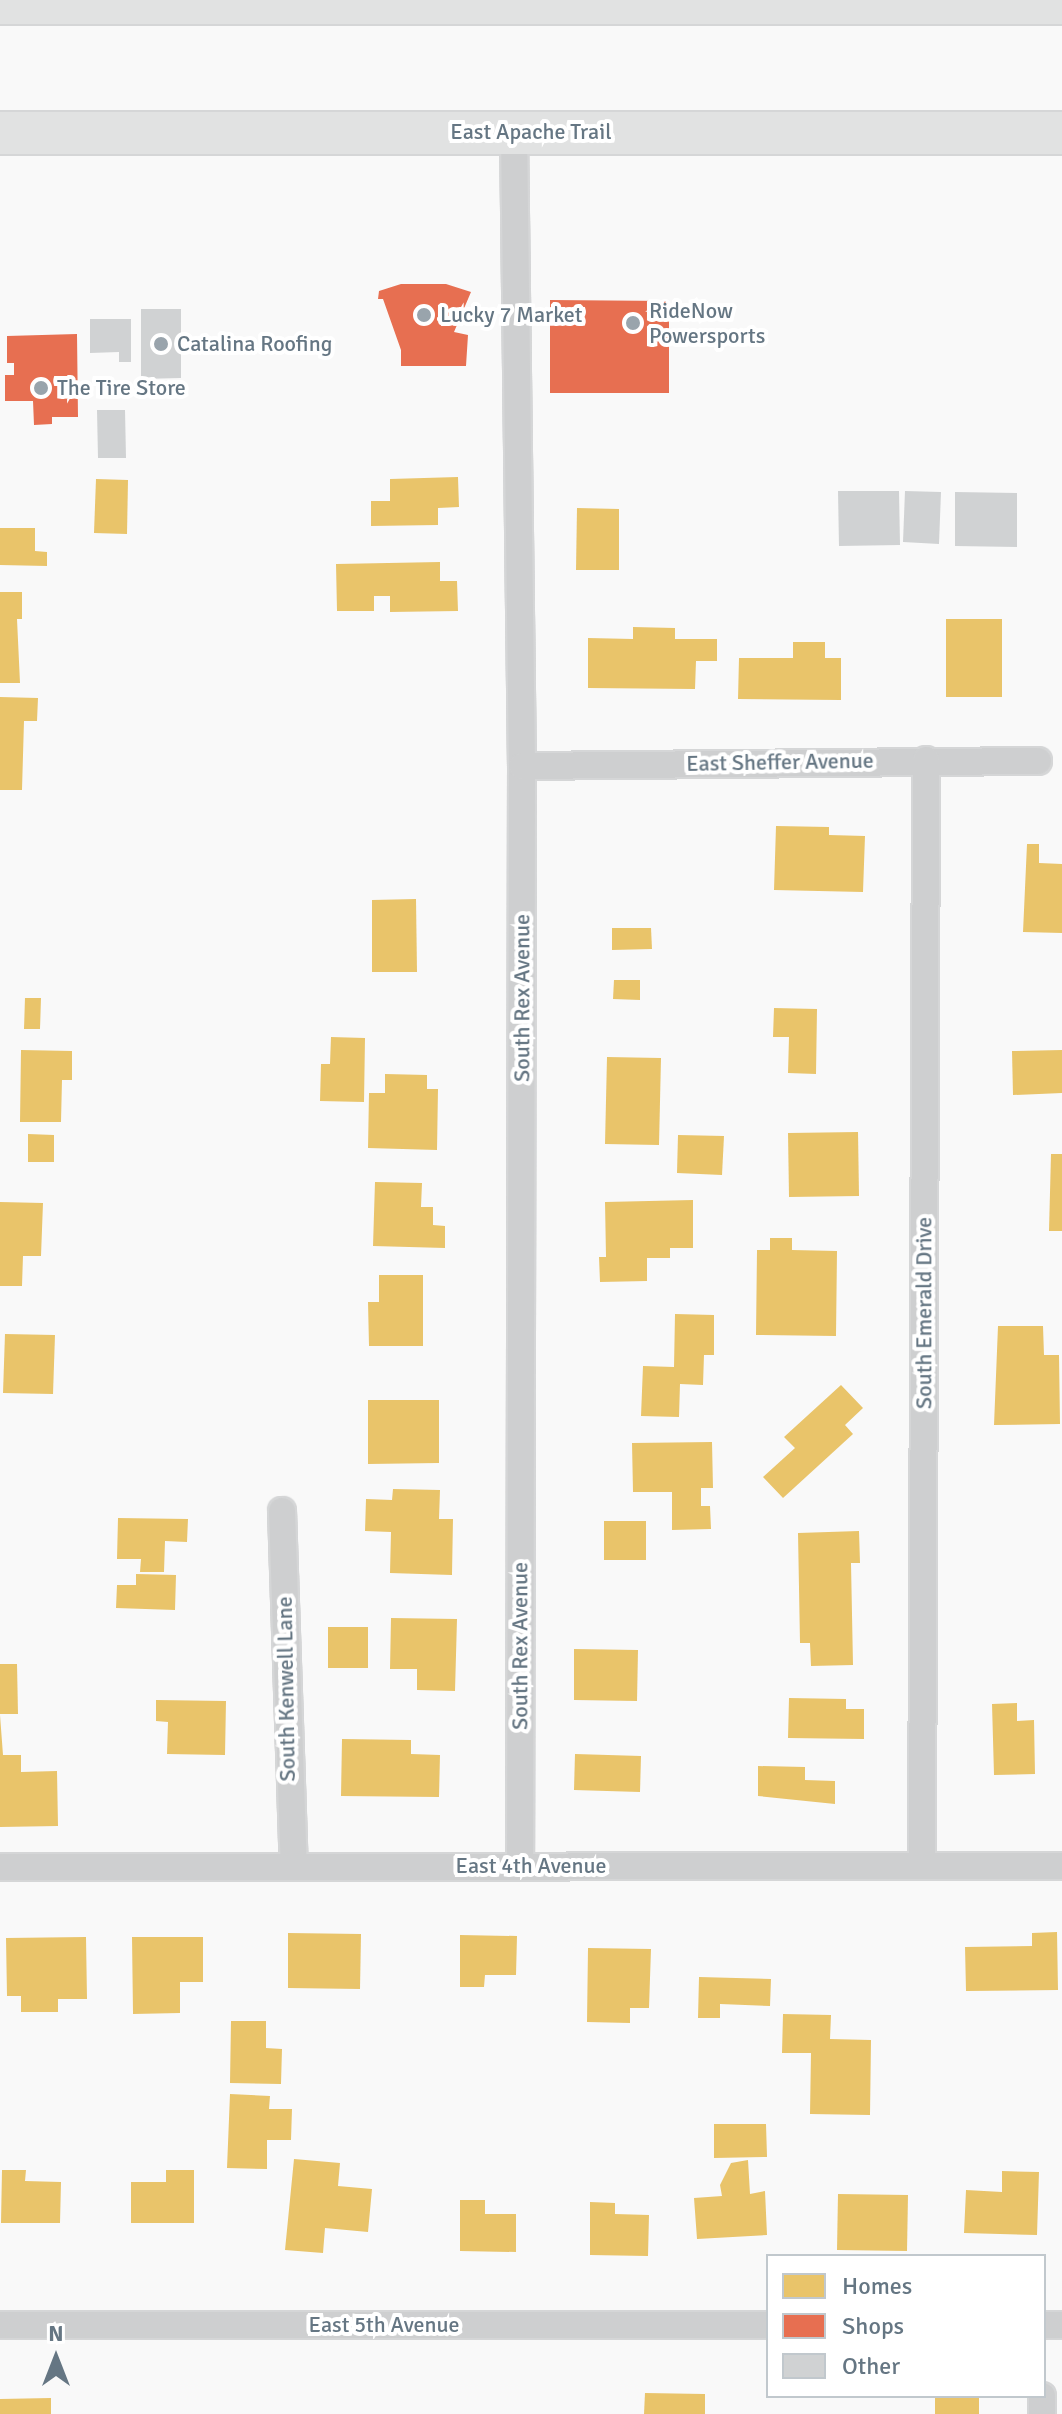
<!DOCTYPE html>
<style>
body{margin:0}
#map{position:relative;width:1062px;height:2414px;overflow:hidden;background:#f9f9f9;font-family:Signika,sans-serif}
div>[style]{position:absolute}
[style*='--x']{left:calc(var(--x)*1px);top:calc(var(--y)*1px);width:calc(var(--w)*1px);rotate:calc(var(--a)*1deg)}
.homes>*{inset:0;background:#e9c46a}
.shops>*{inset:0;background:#e76f51}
.building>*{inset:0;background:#d0d2d3}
.roads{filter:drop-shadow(2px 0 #d5d6d7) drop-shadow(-2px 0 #d5d6d7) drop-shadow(0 2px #d5d6d7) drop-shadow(0 -2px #d5d6d7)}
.street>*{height:26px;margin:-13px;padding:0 13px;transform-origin:13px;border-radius:13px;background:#cecfd0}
.primary>*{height:42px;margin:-21px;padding:0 21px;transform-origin:21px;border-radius:21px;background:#e1e2e2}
.dots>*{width:22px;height:22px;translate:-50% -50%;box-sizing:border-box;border:4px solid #fff;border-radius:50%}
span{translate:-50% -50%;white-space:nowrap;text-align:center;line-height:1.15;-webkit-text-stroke:8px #fff;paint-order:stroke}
.street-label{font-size:22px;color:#657683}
.poi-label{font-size:22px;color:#657683}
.left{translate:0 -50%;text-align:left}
.legend{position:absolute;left:766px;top:2254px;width:280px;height:144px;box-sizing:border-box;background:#fff;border:2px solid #c1c8cd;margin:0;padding:10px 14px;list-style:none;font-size:24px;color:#657683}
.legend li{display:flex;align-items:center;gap:16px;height:40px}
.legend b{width:40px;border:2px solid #c1c8cd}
.north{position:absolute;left:16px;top:2318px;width:80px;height:80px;-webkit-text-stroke:6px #fff;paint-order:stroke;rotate:0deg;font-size:22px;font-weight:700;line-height:32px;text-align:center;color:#657683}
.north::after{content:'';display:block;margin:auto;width:28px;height:36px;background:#657683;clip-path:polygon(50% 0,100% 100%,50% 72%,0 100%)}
</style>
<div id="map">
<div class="homes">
<i style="clip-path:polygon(458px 477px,459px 507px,438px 508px,438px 525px,371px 526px,371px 501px,390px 501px,390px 479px)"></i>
<i style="clip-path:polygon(96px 479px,128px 480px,127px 534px,94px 533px)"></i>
<i style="clip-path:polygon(577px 508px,619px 509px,619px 570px,576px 570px)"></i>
<i style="clip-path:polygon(0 528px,35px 528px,35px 551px,47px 552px,47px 566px,0 565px)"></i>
<i style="clip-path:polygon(440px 562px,440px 581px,457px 581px,458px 611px,390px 612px,390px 596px,374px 596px,374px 611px,337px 611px,336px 564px)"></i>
<i style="clip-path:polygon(0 592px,22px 592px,22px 619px,17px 619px,20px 683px,0 683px)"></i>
<i style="clip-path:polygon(946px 619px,1002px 619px,1002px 697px,946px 697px)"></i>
<i style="clip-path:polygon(633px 627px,675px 628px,675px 639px,717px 639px,717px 661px,696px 661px,695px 689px,588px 688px,588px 638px,633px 639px)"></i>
<i style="clip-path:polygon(793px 642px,825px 642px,825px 658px,841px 658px,841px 700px,738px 699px,739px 658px,793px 658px)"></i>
<i style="clip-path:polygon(0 697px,38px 698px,37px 721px,24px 721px,22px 790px,0 790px)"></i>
<i style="clip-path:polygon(776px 826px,829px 827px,829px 835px,865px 836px,863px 892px,774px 890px)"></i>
<i style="clip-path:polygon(1027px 844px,1039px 844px,1039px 863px,1062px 864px,1062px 933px,1023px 932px)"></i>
<i style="clip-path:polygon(416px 899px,417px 972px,372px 972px,372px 900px)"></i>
<i style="clip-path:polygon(612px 928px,651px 928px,652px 949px,612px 950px)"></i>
<i style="clip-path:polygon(614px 980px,640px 980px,640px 1000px,613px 999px)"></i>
<i style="clip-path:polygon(25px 998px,41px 998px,40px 1029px,24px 1029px)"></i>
<i style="clip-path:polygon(774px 1008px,817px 1009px,816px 1074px,788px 1073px,789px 1037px,773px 1037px)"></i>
<i style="clip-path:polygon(331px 1037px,365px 1038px,364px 1102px,320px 1101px,321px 1064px,330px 1064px)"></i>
<i style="clip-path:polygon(21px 1050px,72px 1051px,72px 1080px,62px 1080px,61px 1122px,20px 1122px)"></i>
<i style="clip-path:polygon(1062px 1050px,1062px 1093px,1013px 1095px,1012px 1051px)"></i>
<i style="clip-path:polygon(607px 1057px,661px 1058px,659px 1145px,605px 1144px)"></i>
<i style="clip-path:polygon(385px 1074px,427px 1075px,427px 1089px,438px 1089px,437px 1150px,368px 1148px,369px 1093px,385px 1093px)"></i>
<i style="clip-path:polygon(858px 1132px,859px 1196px,789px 1197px,788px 1133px)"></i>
<i style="clip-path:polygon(28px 1134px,54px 1135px,54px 1162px,28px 1162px)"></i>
<i style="clip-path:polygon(678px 1135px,724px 1136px,722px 1175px,677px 1173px)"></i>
<i style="clip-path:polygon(1051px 1154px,1062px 1154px,1062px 1231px,1049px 1231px)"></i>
<i style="clip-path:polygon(375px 1182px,422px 1183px,421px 1207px,433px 1207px,433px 1225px,445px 1226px,445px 1248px,373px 1246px)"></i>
<i style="clip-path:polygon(693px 1200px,693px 1248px,670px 1248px,670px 1258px,647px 1258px,647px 1281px,600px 1282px,599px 1257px,606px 1257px,605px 1202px)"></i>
<i style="clip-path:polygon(0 1202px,43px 1203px,41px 1256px,23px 1256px,22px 1286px,0 1286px)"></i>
<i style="clip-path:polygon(770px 1238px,792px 1238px,792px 1250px,837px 1251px,836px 1336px,756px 1335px,757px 1250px,770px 1250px)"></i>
<i style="clip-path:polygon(379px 1275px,423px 1275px,423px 1346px,369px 1346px,368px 1302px,379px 1302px)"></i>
<i style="clip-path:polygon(675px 1314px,714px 1315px,714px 1355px,704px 1355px,703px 1385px,680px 1384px,679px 1417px,641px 1416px,643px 1366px,674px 1367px)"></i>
<i style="clip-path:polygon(998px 1326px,1043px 1326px,1044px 1355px,1059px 1355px,1060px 1424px,994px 1425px)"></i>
<i style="clip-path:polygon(5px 1334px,55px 1335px,53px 1394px,3px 1393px)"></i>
<i style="clip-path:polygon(841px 1385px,863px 1408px,845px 1425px,853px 1434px,783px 1498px,763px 1477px,795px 1448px,784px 1437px)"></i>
<i style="clip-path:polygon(368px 1400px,439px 1400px,439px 1463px,368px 1464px)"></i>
<i style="clip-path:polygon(712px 1442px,713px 1488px,701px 1488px,701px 1506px,710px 1506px,711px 1529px,672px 1530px,672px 1492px,633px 1492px,632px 1443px)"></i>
<i style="clip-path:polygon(393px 1489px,440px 1490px,439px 1519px,453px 1519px,452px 1575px,390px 1573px,391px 1532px,365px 1531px,366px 1499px,392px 1500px)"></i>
<i style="clip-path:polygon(118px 1518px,188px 1519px,187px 1542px,165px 1541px,164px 1572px,140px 1572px,141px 1559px,117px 1559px)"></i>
<i style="clip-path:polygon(604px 1521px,646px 1521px,646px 1560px,604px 1560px)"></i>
<i style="clip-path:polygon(859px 1531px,860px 1563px,851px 1563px,853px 1665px,811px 1666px,810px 1643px,800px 1643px,798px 1533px)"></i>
<i style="clip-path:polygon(136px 1574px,176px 1575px,175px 1610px,116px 1608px,117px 1585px,136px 1585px)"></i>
<i style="clip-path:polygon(391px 1618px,457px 1619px,455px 1691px,417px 1690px,417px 1669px,390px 1669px)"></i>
<i style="clip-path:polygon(328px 1627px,368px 1627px,368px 1668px,328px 1668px)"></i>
<i style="clip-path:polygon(574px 1649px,638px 1650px,637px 1701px,574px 1700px)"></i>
<i style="clip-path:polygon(0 1664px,17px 1664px,18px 1714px,0 1714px)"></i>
<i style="clip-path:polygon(789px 1698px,846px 1699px,846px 1709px,864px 1709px,864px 1739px,788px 1738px)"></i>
<i style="clip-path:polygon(156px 1700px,226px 1701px,225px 1755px,167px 1754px,168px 1722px,156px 1721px)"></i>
<i style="clip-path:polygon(1017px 1703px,1017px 1721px,1034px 1720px,1035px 1774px,994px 1775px,992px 1704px)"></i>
<i style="clip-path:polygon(0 1715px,3px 1755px,21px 1755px,21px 1772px,57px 1771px,58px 1826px,0 1827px)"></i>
<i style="clip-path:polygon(342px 1739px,411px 1740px,411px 1754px,440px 1755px,439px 1797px,341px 1796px)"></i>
<i style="clip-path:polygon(575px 1754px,641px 1756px,640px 1792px,574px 1790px)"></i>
<i style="clip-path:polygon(758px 1766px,805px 1767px,805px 1780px,835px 1781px,835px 1804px,758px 1796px)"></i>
<i style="clip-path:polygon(1057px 1932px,1058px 1990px,966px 1991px,965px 1947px,1032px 1946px,1032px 1933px)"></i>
<i style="clip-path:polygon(288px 1933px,361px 1934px,360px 1989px,288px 1988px)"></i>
<i style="clip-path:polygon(460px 1935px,517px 1936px,516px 1975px,485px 1975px,484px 1987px,460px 1987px)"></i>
<i style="clip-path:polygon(86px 1937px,87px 1999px,58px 1999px,58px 2012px,21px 2012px,21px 1996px,7px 1996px,6px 1938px)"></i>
<i style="clip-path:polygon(132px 1937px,203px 1937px,203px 1982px,180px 1982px,180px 2013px,133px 2014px)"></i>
<i style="clip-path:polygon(588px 1948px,651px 1949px,649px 2008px,630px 2008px,630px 2023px,587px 2022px)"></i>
<i style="clip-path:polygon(699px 1977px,771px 1979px,770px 2006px,720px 2004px,720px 2018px,698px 2018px)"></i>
<i style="clip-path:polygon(783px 2014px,831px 2015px,830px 2039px,871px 2040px,870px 2115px,810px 2114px,811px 2053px,782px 2053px)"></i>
<i style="clip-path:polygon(231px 2021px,266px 2021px,266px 2048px,282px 2049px,281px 2084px,230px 2083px)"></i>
<i style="clip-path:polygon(230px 2094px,270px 2096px,269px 2109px,292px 2109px,291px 2140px,267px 2140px,267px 2169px,227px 2168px)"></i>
<i style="clip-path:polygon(714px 2124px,766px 2124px,767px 2157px,714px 2158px)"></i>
<i style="clip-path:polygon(294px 2159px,340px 2163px,338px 2186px,372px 2189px,368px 2232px,325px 2228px,323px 2253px,285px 2250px)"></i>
<i style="clip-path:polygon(748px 2160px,750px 2194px,765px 2191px,767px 2235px,697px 2239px,694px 2198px,722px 2196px,720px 2185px,731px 2163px)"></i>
<i style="clip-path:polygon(2px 2170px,26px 2170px,25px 2181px,61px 2182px,60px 2223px,1px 2223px)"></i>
<i style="clip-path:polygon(166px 2170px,194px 2170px,194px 2223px,131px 2223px,131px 2182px,166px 2182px)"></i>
<i style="clip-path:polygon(1002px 2171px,1039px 2172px,1037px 2235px,964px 2233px,966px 2190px,1002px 2192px)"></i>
<i style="clip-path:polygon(838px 2194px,908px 2195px,907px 2251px,837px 2250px)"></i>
<i style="clip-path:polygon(460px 2200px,485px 2200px,485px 2214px,516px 2214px,516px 2252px,460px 2251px)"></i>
<i style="clip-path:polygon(590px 2202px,615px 2203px,615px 2214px,649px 2215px,648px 2256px,590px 2255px)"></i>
<i style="clip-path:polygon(645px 2393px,705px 2394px,705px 2414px,644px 2414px)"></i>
<i style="clip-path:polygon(935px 2396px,979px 2396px,979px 2414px,935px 2414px)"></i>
<i style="clip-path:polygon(51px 2398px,51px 2414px,0 2414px,0 2399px)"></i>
</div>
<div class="shops">
<i style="clip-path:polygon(401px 284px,446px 284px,471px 292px,454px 332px,468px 335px,466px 366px,401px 366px,401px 350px,383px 299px,378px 299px,379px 291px)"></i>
<i style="clip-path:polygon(550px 300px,669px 301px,669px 393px,550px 393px)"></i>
<i style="clip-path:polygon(77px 334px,78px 417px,52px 417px,52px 424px,34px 425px,33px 401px,5px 401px,5px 375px,14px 375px,14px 363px,7px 363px,7px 336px)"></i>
</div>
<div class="building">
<i style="clip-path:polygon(141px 309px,181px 309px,181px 378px,141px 379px)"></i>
<i style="clip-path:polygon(90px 319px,131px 319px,131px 362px,119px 362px,119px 352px,90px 353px)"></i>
<i style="clip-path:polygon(97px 410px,125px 410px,126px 458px,98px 458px)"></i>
<i style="clip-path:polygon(838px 491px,899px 491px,900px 545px,839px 546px)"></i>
<i style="clip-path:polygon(905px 491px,941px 492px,939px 544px,903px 542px)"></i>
<i style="clip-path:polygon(955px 492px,1017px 493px,1017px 547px,955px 546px)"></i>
</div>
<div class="roads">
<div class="street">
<i style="--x:514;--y:132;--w:634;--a:89.28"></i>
<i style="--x:522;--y:766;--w:1099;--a:90.1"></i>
<i style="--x:522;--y:766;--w:516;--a:-0.56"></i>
<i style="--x:282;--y:1511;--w:356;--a:88.1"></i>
<i style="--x:922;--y:1866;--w:1106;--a:-89.79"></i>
<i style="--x:0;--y:1867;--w:1062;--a:-0.05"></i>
<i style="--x:0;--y:2325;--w:768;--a:0"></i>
<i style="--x:1044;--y:2325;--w:18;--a:0"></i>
<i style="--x:1042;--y:2414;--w:18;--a:-90"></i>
</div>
<div class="primary">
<i style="--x:0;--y:3;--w:1062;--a:0"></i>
<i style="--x:0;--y:133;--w:1062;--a:0"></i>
</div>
</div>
<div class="dots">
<i style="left:424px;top:315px;background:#99a4ac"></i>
<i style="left:633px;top:323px;background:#99a4ac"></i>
<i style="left:161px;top:344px;background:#99a4ac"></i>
<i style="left:41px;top:388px;background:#99a4ac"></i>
</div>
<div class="street-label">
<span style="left:531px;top:132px">East Apache Trail</span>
<span style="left:780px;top:762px;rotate:-1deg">East Sheffer Avenue</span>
<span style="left:522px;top:998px;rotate:-90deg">South Rex Avenue</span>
<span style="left:924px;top:1313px;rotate:-90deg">South Emerald Drive</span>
<span style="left:520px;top:1646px;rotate:-90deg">South Rex Avenue</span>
<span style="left:286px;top:1689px;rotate:-91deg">South Kenwell Lane</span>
<span style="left:531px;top:1866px">East 4th Avenue</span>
<span style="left:384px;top:2325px">East 5th Avenue</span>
</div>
<div class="poi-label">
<span class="left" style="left:649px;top:323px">RideNow<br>Powersports</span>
<span class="left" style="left:440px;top:315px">Lucky 7 Market</span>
<span class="left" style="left:177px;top:344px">Catalina Roofing</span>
<span class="left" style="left:57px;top:388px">The Tire Store</span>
</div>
<ul class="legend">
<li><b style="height:22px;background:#e9c46a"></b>Homes</li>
<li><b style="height:22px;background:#e76f51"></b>Shops</li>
<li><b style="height:22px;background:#d0d2d3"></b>Other</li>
</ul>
<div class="north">N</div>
</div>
